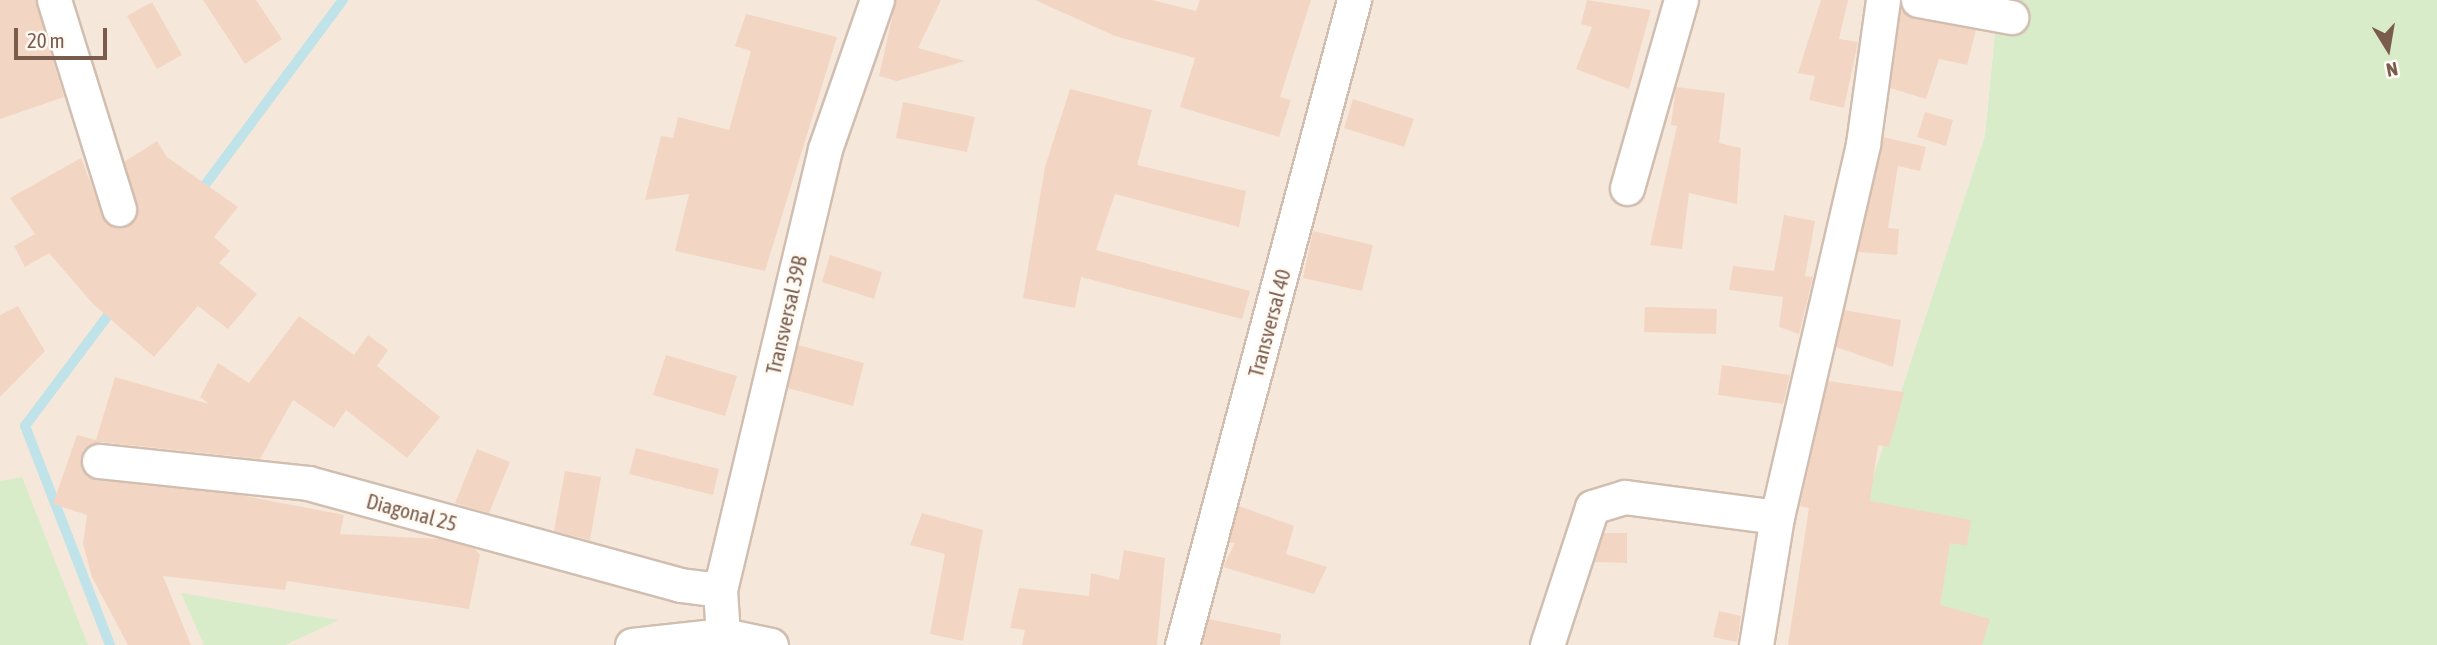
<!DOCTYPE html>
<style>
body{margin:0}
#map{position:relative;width:2437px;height:645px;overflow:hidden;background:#fdf6ec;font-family:"Asap Condensed",sans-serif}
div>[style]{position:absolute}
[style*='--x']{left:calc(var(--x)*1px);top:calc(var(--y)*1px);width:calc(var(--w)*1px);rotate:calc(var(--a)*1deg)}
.residential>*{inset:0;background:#f5e8da}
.green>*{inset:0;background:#d8ecc9}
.stream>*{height:10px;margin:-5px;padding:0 5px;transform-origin:5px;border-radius:5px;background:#bfe3e8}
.building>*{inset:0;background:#f3d5c3}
.roads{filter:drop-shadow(2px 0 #d1beb0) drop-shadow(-2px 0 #d1beb0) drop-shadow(0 2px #d1beb0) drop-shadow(0 -2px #d1beb0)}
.street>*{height:33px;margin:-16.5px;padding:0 16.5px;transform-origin:16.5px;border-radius:16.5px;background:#fff}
span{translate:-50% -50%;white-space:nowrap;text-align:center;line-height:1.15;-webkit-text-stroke:6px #fffaf3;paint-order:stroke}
.street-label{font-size:21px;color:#7a5c4d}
.north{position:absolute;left:2353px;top:14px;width:70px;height:70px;-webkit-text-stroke:5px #fffaf3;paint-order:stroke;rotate:169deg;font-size:19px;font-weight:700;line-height:28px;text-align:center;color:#7a5c4d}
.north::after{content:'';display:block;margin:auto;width:24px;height:32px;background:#7a5c4d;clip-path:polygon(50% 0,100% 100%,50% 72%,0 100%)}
.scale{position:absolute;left:14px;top:28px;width:93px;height:32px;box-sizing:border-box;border:4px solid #7a5c4d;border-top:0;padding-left:9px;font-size:21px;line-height:24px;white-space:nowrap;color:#7a5c4d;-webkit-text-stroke:5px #fffaf3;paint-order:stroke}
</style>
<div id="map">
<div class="residential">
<i style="clip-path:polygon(0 0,1998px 0,1985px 135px,1818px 645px,0 645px)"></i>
</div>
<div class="green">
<i style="clip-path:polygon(1998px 0,2437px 0,2437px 645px,1818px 645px,1985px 135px)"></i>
<i style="clip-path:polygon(22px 477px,88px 645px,0 645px,0 481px)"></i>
<i style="clip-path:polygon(181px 593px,339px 620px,285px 645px,204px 645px)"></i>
</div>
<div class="stream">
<i style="--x:199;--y:193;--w:241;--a:-53.3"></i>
<i style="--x:110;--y:645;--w:235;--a:-111.2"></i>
<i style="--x:25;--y:426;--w:150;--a:-53.1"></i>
</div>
<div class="building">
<i style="clip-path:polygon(0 0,35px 0,64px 97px,0 119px)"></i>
<i style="clip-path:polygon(203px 0,256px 0,282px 39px,245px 64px)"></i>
<i style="clip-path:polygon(896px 0,941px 0,918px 48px,965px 61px,897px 81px,879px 76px)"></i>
<i style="clip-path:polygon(1035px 0,1152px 0,1196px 11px,1200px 0,1311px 0,1280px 97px,1291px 100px,1279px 137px,1180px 107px,1195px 58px,1115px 36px)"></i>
<i style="clip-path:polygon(1587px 0,1651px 10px,1629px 89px,1576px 69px,1592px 27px,1581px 24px)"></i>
<i style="clip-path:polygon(1821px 0,1848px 0,1839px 39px,1858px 42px,1844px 108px,1809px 100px,1815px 76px,1798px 73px)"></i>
<i style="clip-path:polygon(152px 2px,182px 55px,157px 69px,127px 16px)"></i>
<i style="clip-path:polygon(1901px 11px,1976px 30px,1967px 65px,1939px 59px,1926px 99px,1890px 88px)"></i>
<i style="clip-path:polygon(746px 14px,837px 37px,765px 271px,675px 251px,689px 194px,645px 200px,661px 136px,673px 138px,678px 117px,729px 130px,751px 51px,735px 46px)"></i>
<i style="clip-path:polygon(1676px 87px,1725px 93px,1719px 143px,1741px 148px,1737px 204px,1689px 193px,1682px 249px,1650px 245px,1677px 126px,1671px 125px)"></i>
<i style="clip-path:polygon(1070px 89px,1152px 110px,1137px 165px,1246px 191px,1239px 227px,1115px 194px,1096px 250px,1250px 291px,1242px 319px,1081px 277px,1075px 308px,1023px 298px,1045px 167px)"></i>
<i style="clip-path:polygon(1353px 99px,1414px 119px,1404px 147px,1344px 128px)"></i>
<i style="clip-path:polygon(903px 102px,975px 117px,967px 152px,896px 138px)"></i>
<i style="clip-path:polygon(1925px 112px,1953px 120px,1946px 146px,1917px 137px)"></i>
<i style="clip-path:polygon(1883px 137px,1926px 147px,1920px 171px,1898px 166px,1888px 228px,1899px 229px,1897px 255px,1858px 252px)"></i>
<i style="clip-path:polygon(157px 141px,167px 157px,238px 207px,214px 237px,230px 251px,219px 263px,257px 294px,228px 329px,198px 306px,154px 357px,93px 304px,49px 253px,25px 267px,14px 246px,35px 234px,10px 198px,81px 158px,106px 223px,125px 227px,138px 213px,124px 162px)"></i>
<i style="clip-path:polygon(1784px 215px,1815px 221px,1805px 276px,1813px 277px,1799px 334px,1779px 327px,1783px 297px,1729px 290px,1733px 266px,1774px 271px)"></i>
<i style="clip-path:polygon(1313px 231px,1373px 245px,1362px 291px,1303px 278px)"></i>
<i style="clip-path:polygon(830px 255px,882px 272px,874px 299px,822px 282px)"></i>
<i style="clip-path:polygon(18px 306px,45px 351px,0 397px,0 315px)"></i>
<i style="clip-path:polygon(1645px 307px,1717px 309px,1716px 334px,1644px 332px)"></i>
<i style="clip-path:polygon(1844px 310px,1901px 320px,1893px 367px,1836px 347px)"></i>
<i style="clip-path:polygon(299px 316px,354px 355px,368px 335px,388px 350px,377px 366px,440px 417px,407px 458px,346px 410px,334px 428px,293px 400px,260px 459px,100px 442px,83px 450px,82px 469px,97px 480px,240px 495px,344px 515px,340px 534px,440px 539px,474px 548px,480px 555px,469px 609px,287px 581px,285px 590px,163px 576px,191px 645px,128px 645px,92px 577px,83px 544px,87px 515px,53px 504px,77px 435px,96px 440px,115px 377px,209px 404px,200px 397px,218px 363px,249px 383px)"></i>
<i style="clip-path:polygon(798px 345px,864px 363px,853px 406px,788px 388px)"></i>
<i style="clip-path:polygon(666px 355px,737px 376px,725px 416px,653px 395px)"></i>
<i style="clip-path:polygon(1722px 365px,1790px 375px,1783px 404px,1718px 395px)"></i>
<i style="clip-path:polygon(1828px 381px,1904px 392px,1889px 447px,1878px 445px,1870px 501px,1971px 520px,1967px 546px,1950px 543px,1940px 605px,1990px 619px,1982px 645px,1788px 645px,1809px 508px,1800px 506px)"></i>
<i style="clip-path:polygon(636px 448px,719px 469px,713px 495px,629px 474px)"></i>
<i style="clip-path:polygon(477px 449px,510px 462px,489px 513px,455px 503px)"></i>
<i style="clip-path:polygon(565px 471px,601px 477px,590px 540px,554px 531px)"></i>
<i style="clip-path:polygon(1239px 506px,1294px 526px,1286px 554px,1327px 567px,1314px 594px,1223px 567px,1235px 543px,1229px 542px)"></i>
<i style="clip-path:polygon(922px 513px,983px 530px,963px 641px,930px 634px,945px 554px,910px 545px)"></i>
<i style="clip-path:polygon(1604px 533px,1627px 533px,1627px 563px,1594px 562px)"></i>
<i style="clip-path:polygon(1124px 550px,1165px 558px,1157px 645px,1022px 645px,1025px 630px,1010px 628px,1019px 588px,1089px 596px,1091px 573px,1119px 580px)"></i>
<i style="clip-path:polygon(1719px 611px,1741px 616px,1737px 642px,1713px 637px)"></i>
<i style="clip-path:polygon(1209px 619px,1281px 634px,1280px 645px,1202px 645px)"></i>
</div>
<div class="roads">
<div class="street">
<i style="--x:54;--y:0;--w:219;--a:72.7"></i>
<i style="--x:1918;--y:0;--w:95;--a:10.4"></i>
<i style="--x:1627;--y:188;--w:196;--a:-74"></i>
<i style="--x:99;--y:461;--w:210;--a:6"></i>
<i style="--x:308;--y:483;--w:386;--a:15.3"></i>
<i style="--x:680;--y:585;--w:40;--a:7.1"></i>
<i style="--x:723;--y:635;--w:45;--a:-93.8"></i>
<i style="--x:720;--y:590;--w:453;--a:-76.6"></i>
<i style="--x:825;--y:149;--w:158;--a:-70.8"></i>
<i style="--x:632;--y:645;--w:92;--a:-6.3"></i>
<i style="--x:723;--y:635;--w:49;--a:11.8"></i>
<i style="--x:1182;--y:645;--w:668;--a:-75.07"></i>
<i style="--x:1547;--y:645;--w:145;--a:-71.9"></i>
<i style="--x:1592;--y:507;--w:34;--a:-17"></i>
<i style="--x:1625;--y:497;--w:153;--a:7.5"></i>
<i style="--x:1756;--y:645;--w:130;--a:-80.7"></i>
<i style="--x:1777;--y:517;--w:383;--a:-77"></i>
<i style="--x:1863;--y:144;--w:145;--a:-82.1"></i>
</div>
</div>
<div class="street-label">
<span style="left:786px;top:315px;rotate:-77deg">Transversal 39B</span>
<span style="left:1269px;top:323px;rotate:-75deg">Transversal 40</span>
<span style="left:412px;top:512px;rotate:15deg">Diagonal 25</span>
</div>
<div class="north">N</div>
<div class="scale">20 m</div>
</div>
